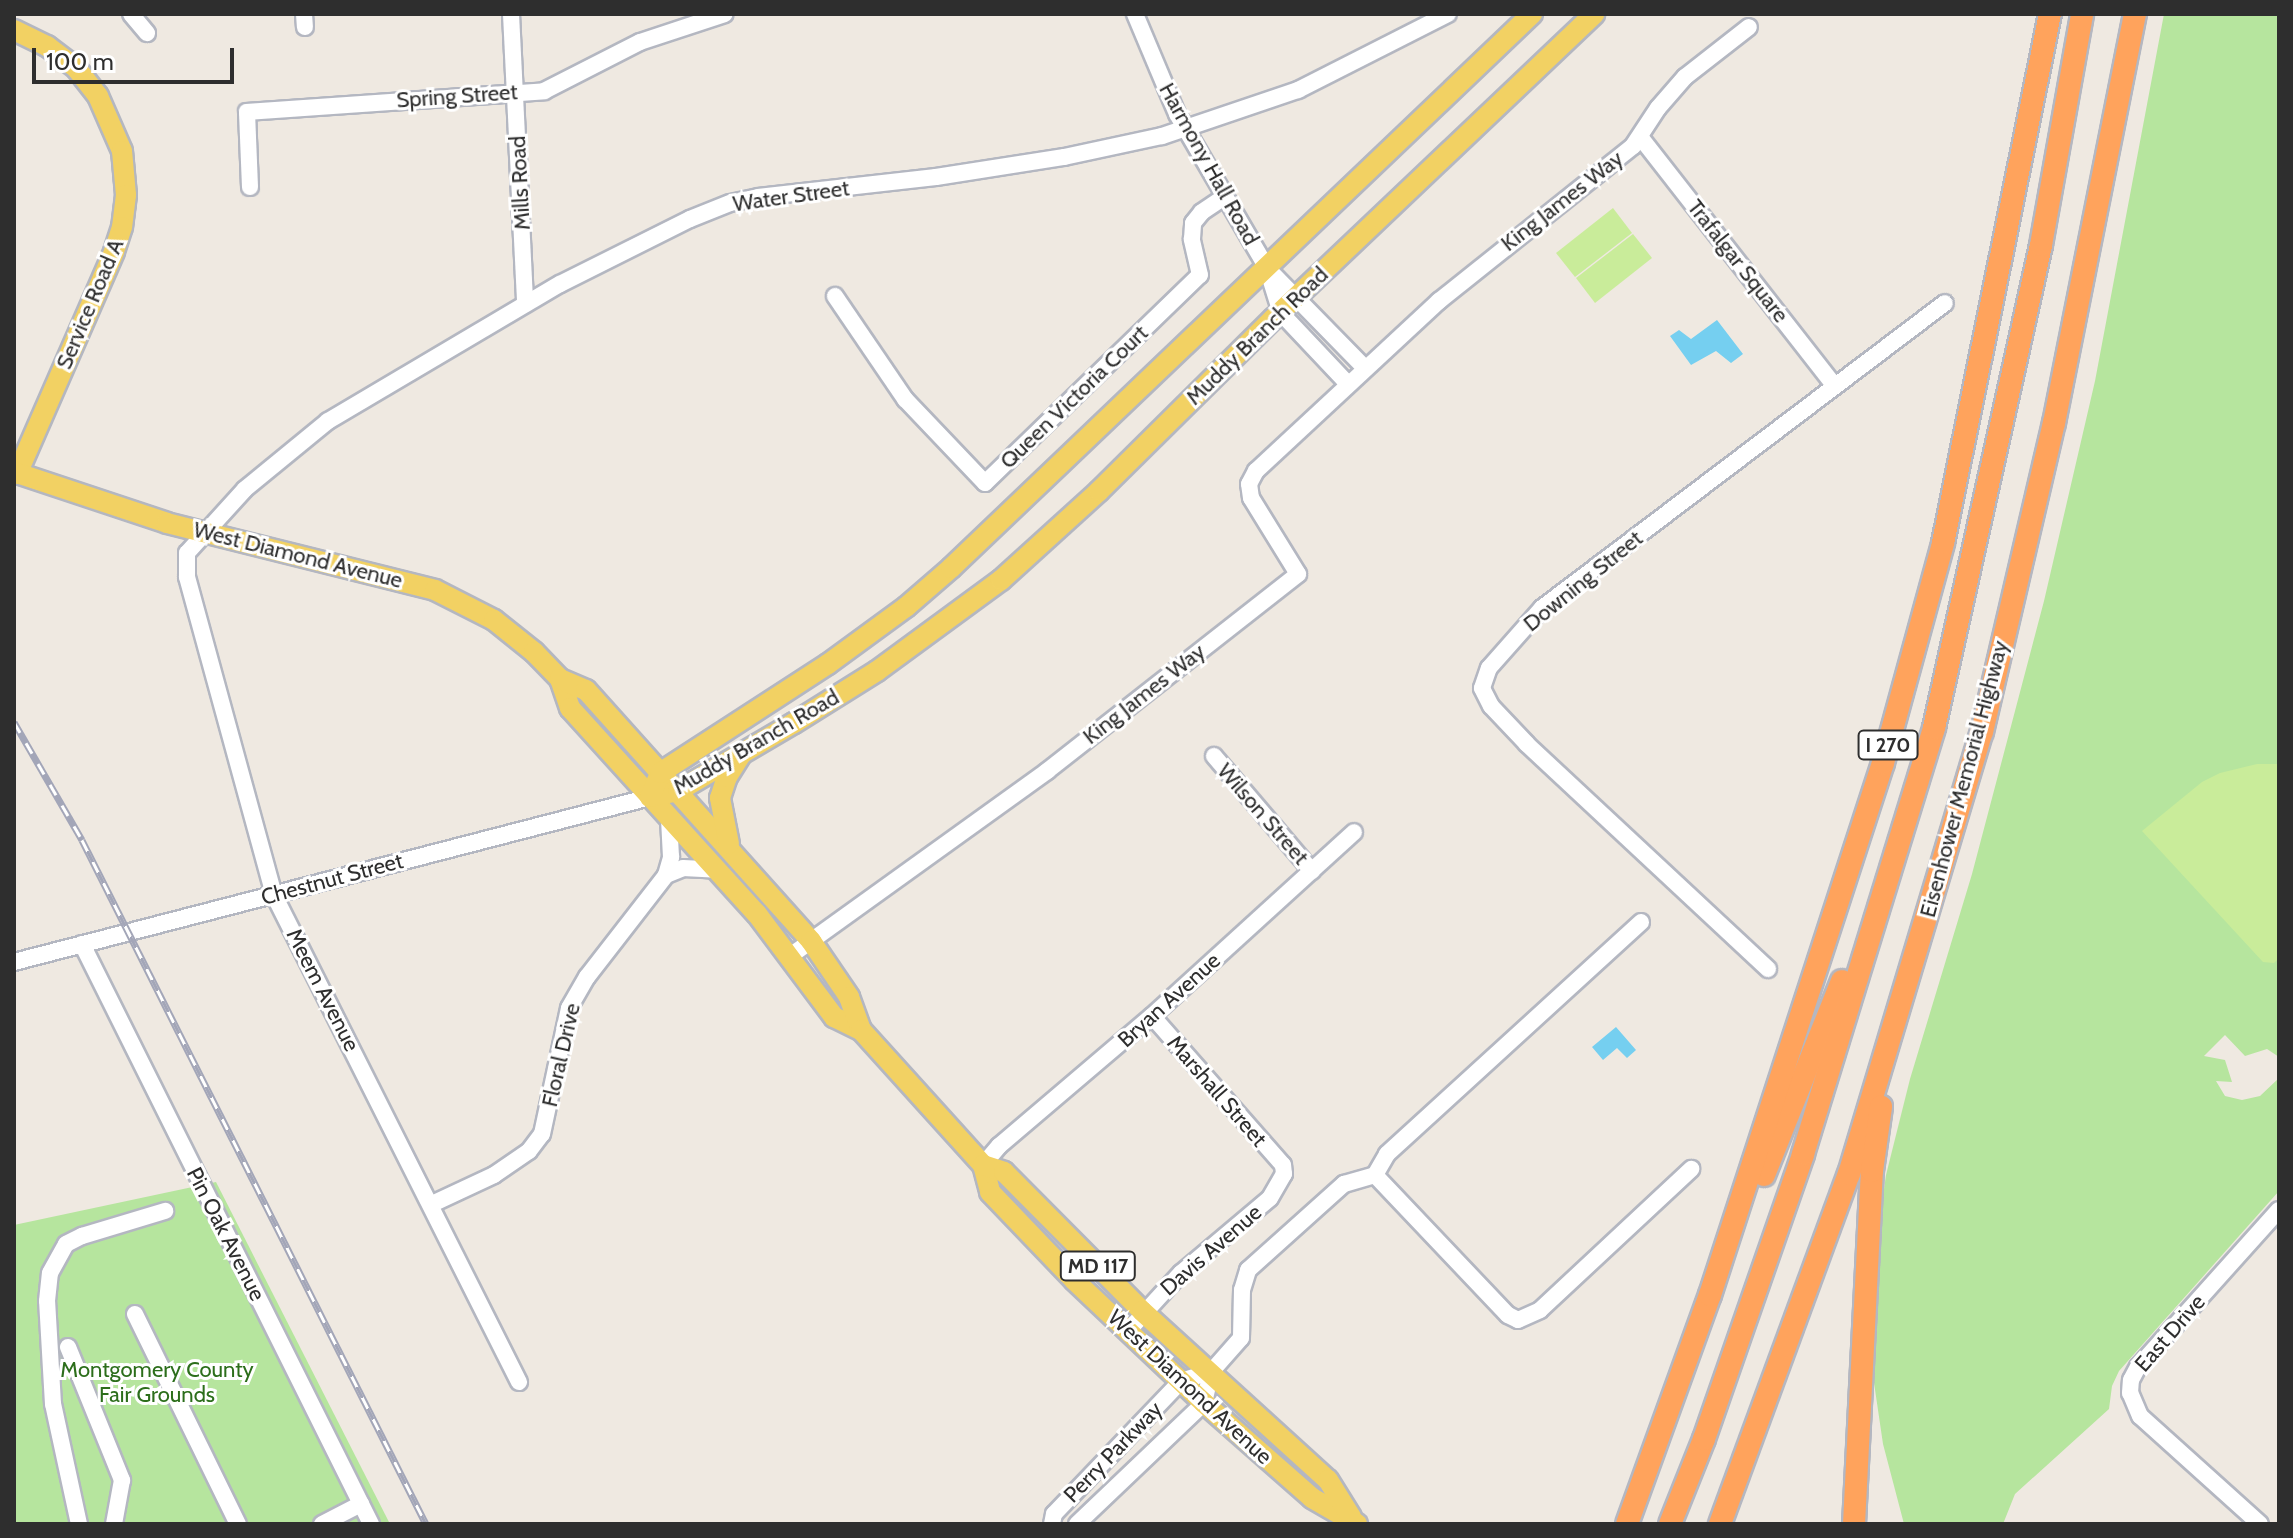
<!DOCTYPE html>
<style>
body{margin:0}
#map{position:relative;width:2293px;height:1538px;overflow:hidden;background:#efe9e1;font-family:Cabin,sans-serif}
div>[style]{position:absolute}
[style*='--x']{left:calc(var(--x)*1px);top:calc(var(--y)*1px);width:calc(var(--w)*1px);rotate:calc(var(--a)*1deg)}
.green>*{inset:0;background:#b6e59e}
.pitch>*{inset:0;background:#c9ec9a}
.water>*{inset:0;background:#75cff0}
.roads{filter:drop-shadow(2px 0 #b4b7c1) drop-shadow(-2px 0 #b4b7c1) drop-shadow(0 2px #b4b7c1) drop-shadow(0 -2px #b4b7c1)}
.minor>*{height:16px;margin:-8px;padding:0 8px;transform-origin:8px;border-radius:8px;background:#fff}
.major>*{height:20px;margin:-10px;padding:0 10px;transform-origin:10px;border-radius:10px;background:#f2d163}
.highway>*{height:22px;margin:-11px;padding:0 11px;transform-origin:11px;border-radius:11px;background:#ffa35c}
.rail>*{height:7px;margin-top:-3.5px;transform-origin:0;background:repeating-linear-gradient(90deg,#fff 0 12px,#a3a6b8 0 24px);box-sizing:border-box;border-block:2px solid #a3a6b8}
span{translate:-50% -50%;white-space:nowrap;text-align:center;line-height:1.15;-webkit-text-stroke:6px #fff;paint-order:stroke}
.shield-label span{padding:2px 6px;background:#fff;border:2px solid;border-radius:6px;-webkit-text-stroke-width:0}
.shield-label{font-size:20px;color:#2e2e2e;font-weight:700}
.street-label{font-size:22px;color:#2e2e2e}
.park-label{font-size:22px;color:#2c6e1b}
.frame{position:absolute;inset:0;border:16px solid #2e2e2e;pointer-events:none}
.scale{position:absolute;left:32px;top:48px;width:202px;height:36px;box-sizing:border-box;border:4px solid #2e2e2e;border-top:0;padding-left:10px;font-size:24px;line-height:28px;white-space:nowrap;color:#2e2e2e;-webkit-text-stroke:6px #fff;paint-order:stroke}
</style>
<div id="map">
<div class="green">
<i style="clip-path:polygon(2164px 14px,2279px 14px,2279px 1057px,2267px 1049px,2245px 1056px,2225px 1035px,2204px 1056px,2225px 1060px,2232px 1082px,2216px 1081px,2225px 1096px,2242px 1100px,2260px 1096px,2279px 1078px,2279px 1191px,2119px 1371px,2112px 1386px,2109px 1409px,2015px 1494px,2003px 1524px,1904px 1524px,1883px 1444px,1873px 1376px,1879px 1224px,1886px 1175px,1910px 1079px,1972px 874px,2044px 601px,2095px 381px)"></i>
<i style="clip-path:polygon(216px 1182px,390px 1524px,14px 1524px,14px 1225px)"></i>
</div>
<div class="pitch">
<i style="clip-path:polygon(1613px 208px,1632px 233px,1575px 277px,1556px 253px)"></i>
<i style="clip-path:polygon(1633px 234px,1652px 258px,1595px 303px,1576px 278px)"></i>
<i style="clip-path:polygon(2257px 764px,2279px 764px,2279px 958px,2274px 963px,2263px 962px,2142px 831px,2202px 782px,2220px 773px)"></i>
</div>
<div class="water">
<i style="clip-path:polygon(1717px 320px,1743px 354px,1731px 363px,1716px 351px,1691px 365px,1670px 336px,1679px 330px,1691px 339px)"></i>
<i style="clip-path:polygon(1616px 1027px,1636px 1050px,1627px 1058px,1617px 1048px,1603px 1060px,1592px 1047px)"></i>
</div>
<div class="roads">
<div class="minor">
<i style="--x:131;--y:14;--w:25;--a:50"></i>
<i style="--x:304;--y:14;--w:13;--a:86"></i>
<i style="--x:511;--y:14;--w:290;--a:87.2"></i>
<i style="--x:1135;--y:14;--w:108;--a:67.2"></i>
<i style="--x:1177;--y:114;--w:178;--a:59.7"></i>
<i style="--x:1267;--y:268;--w:47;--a:72.7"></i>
<i style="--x:1281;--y:313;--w:98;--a:46.7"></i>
<i style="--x:1641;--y:138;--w:313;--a:52"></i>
<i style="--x:250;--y:187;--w:75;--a:-92.3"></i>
<i style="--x:247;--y:112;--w:298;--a:-4"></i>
<i style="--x:544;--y:91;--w:108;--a:-27"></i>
<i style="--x:640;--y:42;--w:89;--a:-18.2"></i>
<i style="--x:1268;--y:269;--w:139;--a:45.6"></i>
<i style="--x:835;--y:296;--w:125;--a:55.8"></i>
<i style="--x:905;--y:399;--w:116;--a:46.4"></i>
<i style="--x:985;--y:483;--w:299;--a:-44.1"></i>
<i style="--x:1200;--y:275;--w:37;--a:-103"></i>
<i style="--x:1192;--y:239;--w:16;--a:-86"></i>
<i style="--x:1193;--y:223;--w:14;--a:-51"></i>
<i style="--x:1202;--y:212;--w:27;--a:-34"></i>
<i style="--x:1214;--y:756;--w:151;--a:49.6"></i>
<i style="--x:666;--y:875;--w:18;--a:-22"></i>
<i style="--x:683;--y:868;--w:34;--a:3"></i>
<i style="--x:82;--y:944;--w:648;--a:63.51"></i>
<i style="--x:790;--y:956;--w:317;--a:-35.7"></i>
<i style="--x:1047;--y:771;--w:319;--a:-38.1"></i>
<i style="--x:1298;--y:574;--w:89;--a:-121.7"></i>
<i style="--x:1251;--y:498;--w:14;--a:-98"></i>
<i style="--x:1249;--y:484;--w:15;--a:-62"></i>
<i style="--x:1256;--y:471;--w:250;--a:-42.9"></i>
<i style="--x:1439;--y:301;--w:248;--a:-38.6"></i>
<i style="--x:1633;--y:146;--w:45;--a:-56.7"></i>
<i style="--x:1658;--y:108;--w:41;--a:-48.9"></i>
<i style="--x:1685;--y:77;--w:81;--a:-38"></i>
<i style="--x:14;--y:962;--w:657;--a:-14.54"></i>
<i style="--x:1768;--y:969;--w:330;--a:-137"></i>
<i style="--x:1527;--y:744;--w:52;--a:-133.5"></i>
<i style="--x:1491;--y:706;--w:20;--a:-117"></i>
<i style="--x:1482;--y:688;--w:21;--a:-71"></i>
<i style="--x:1489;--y:668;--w:80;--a:-48.5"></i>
<i style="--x:1542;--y:608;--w:505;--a:-37.12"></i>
<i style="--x:983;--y:1165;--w:25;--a:-50"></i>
<i style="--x:999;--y:1146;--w:201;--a:-40.4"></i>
<i style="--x:1152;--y:1016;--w:273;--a:-42.3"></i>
<i style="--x:1375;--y:1175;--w:24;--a:-60"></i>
<i style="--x:1387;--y:1154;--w:344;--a:-42.4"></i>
<i style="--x:432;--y:1204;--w:68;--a:-25.1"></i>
<i style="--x:494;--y:1175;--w:42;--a:-34.4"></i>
<i style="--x:529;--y:1151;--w:21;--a:-53"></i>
<i style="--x:542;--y:1134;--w:129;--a:-77.9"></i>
<i style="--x:569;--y:1008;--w:36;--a:-60"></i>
<i style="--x:587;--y:977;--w:129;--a:-52.2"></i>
<i style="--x:666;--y:875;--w:19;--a:-74"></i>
<i style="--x:671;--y:857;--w:37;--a:-93"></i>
<i style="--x:135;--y:1314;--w:234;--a:63.9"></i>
<i style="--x:1128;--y:1331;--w:79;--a:-47.6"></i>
<i style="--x:1181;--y:1273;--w:116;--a:-40.1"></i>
<i style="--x:1270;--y:1198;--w:28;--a:-60"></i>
<i style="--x:1284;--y:1174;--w:9;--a:-96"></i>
<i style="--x:1283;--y:1165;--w:198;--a:-131.3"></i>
<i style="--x:68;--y:1347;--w:144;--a:67.9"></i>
<i style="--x:122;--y:1480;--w:45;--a:100.3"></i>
<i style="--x:519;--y:1382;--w:545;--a:-116.71"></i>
<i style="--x:274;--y:895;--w:330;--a:-105.3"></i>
<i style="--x:187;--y:577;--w:24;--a:-90"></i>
<i style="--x:187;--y:553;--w:86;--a:-47.8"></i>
<i style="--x:245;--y:489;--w:107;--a:-39.3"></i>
<i style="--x:328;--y:421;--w:269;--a:-30.6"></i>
<i style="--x:560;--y:284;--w:145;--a:-26.6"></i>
<i style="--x:690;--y:219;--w:43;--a:-21.8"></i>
<i style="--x:730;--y:203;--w:29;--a:-12"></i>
<i style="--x:758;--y:197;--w:179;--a:-6.4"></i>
<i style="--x:936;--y:177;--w:130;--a:-8.9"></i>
<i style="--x:1064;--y:157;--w:100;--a:-12.1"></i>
<i style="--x:1162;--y:136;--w:144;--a:-18.7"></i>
<i style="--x:1298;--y:90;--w:168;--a:-26.9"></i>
<i style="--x:79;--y:1524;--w:123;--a:-102.2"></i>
<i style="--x:53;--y:1404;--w:103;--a:-93.3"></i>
<i style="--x:47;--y:1301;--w:28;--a:-84"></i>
<i style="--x:50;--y:1273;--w:33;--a:-61"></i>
<i style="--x:66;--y:1244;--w:18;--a:-27"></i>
<i style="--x:82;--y:1236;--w:87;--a:-16.8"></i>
<i style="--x:322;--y:1524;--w:44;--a:-27.1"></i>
<i style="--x:1052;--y:1524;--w:10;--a:-79"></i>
<i style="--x:1054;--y:1514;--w:184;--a:-46.3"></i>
<i style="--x:1181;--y:1381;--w:31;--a:-17"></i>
<i style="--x:1077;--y:1524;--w:175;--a:-43.6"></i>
<i style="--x:1204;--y:1403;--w:32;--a:-77"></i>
<i style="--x:1211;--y:1372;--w:45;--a:-48.6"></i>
<i style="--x:1241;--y:1338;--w:48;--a:-88.8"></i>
<i style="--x:1242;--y:1290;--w:21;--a:-73"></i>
<i style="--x:1248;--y:1270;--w:129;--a:-41.9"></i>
<i style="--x:1344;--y:1184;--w:32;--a:-16"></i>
<i style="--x:1375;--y:1175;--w:193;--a:46.5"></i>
<i style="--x:1508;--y:1315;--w:11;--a:27"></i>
<i style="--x:1518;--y:1320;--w:24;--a:-24"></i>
<i style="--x:1540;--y:1310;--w:207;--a:-43"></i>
<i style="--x:2260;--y:1524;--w:161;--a:-138"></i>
<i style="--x:2140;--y:1416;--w:25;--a:-113"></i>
<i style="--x:2130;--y:1393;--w:13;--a:-86"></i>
<i style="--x:2131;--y:1380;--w:15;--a:-62"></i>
<i style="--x:2138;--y:1367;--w:211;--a:-48.1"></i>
</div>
<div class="major">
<i style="--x:14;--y:30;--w:37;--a:26"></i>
<i style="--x:47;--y:46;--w:38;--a:37"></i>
<i style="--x:77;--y:69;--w:34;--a:52"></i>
<i style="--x:98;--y:96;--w:60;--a:66.4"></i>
<i style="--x:122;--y:151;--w:44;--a:84.8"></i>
<i style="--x:126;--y:195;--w:32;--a:97"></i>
<i style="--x:122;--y:227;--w:26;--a:108"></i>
<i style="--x:114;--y:252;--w:242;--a:113.6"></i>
<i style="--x:14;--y:472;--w:161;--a:18.4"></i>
<i style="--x:167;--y:523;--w:276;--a:14"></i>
<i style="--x:435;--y:590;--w:66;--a:27"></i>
<i style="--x:494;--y:620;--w:51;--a:38.7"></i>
<i style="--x:534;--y:652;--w:37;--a:46"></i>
<i style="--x:560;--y:679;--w:31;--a:71"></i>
<i style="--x:570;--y:708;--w:278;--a:47.8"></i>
<i style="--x:757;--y:914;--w:129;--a:53.2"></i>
<i style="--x:834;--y:1017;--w:30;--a:26"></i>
<i style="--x:560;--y:679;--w:28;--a:23"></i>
<i style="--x:586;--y:690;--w:337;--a:48.1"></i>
<i style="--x:811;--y:941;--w:68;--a:55.8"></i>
<i style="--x:849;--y:997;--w:35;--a:70"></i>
<i style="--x:861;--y:1030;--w:182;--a:47.9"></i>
<i style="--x:983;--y:1165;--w:28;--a:75"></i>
<i style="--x:990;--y:1192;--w:122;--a:46.3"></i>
<i style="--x:1074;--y:1280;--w:179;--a:43.4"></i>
<i style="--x:1204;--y:1403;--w:144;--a:41.3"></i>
<i style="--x:1312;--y:1498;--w:52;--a:30"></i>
<i style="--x:650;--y:797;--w:29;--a:-12"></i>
<i style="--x:678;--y:791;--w:134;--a:-30.4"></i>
<i style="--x:794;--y:723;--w:98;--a:-32.1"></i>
<i style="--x:877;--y:671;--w:154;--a:-36.3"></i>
<i style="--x:1001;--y:580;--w:132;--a:-42.2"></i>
<i style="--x:1099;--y:491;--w:245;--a:-44.7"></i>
<i style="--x:1273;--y:319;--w:443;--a:-43.5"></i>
<i style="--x:650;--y:797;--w:26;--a:-67"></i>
<i style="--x:660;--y:773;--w:200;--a:-33"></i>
<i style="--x:828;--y:664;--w:97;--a:-36.2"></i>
<i style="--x:906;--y:607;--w:60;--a:-40.9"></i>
<i style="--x:951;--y:568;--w:803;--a:-43.64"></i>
<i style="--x:729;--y:844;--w:47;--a:-101.1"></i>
<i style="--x:720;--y:798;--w:22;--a:-72"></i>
<i style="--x:727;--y:777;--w:26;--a:-58"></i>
<i style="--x:983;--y:1165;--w:22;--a:18"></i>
<i style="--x:1004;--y:1172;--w:196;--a:45.2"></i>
<i style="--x:1142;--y:1311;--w:251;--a:42.3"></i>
<i style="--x:1328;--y:1480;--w:44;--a:58.1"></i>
</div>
<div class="highway">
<i style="--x:1764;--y:1175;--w:209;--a:-68.1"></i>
<i style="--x:1627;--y:1524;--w:244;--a:-70.1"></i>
<i style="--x:1710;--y:1295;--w:559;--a:-71.99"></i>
<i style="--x:1883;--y:763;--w:228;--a:-74.7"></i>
<i style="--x:1943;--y:543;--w:540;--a:-78.57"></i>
<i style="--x:1670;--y:1524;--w:92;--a:-68.2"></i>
<i style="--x:1704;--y:1439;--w:302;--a:-70.8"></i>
<i style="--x:1803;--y:1154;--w:446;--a:-72.9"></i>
<i style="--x:1934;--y:728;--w:495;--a:-77.5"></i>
<i style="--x:2041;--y:245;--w:235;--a:-79.9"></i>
<i style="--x:1720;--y:1524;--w:373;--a:-69.8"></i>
<i style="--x:1849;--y:1174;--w:462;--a:-73.3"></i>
<i style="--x:1982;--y:732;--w:317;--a:-76.9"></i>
<i style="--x:2054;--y:423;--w:417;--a:-78.8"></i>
<i style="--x:1854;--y:1524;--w:353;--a:-87.1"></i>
<i style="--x:1872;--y:1171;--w:65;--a:-82"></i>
</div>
</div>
<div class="rail">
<i style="--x:14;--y:722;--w:136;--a:60"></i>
<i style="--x:82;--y:840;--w:766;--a:63.3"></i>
</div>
<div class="shield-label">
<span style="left:1888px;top:745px">I 270</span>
<span style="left:1098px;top:1266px">MD 117</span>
</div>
<div class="street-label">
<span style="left:457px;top:96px;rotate:-4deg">Spring Street</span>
<span style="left:1209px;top:164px;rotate:61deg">Harmony Hall Road</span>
<span style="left:520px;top:183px;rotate:-93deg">Mills Road</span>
<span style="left:791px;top:196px;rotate:-8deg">Water Street</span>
<span style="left:1562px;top:201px;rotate:-38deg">King James Way</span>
<span style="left:1738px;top:261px;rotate:52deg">Trafalgar Square</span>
<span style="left:90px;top:304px;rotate:-67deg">Service Road A</span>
<span style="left:1257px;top:336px;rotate:-44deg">Muddy Branch Road</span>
<span style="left:1074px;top:397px;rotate:-44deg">Queen Victoria Court</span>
<span style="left:298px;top:555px;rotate:14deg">West Diamond Avenue</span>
<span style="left:1583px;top:581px;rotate:-39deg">Downing Street</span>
<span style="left:1144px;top:694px;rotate:-38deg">King James Way</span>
<span style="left:756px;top:742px;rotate:-30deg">Muddy Branch Road</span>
<span style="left:1964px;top:779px;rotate:-75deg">Eisenhower Memorial Highway</span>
<span style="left:1263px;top:814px;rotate:49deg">Wilson Street</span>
<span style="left:332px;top:879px;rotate:-15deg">Chestnut Street</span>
<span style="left:323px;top:990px;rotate:63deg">Meem Avenue</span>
<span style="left:1169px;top:1000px;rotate:-42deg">Bryan Avenue</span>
<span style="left:561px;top:1055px;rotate:-77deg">Floral Drive</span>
<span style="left:1217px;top:1091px;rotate:49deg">Marshall Street</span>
<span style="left:226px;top:1234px;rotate:63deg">Pin Oak Avenue</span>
<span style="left:1211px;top:1250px;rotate:-41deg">Davis Avenue</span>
<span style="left:2170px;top:1333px;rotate:-49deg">East Drive</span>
<span style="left:1190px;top:1387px;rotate:43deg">West Diamond Avenue</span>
<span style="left:1113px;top:1452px;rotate:-46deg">Perry Parkway</span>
</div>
<div class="park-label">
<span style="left:157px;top:1382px">Montgomery County<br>Fair Grounds</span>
</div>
<div class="frame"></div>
<div class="scale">100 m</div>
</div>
